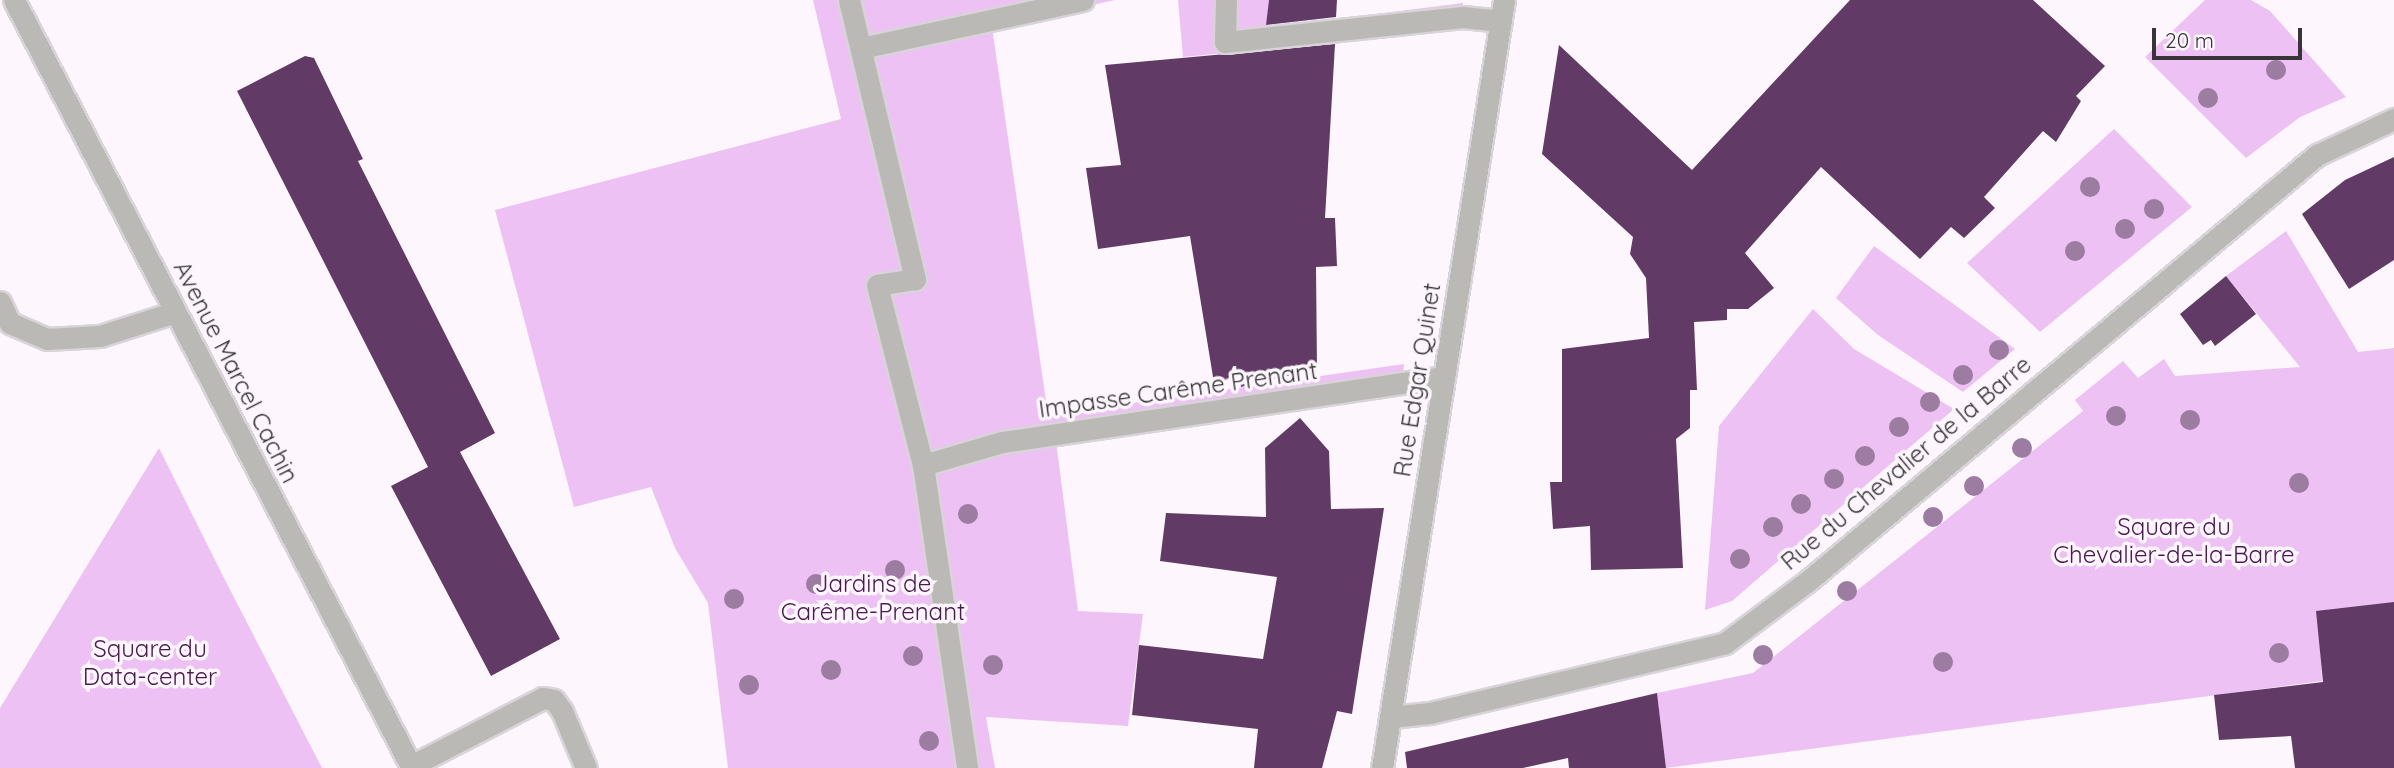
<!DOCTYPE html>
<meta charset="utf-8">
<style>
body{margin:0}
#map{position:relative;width:2394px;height:768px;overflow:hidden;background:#fdf7fd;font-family:Quicksand,sans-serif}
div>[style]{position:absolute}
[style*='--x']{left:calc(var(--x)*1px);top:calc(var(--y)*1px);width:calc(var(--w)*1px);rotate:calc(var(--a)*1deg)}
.green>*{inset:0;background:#edc1f3}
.building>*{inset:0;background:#613b66}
.roads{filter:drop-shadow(2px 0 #d9d4d9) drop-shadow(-2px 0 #d9d4d9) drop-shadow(0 2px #d9d4d9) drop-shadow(0 -2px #d9d4d9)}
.service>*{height:21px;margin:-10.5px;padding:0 10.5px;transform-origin:10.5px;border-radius:10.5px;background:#bbb9b6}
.minor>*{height:21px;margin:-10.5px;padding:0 10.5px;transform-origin:10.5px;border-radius:10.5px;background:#bbb9b6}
.tertiary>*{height:21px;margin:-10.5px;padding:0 10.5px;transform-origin:10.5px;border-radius:10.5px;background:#bbb9b6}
.trees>*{width:20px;height:20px;margin:-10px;border-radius:50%;background:#9c7ca0}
span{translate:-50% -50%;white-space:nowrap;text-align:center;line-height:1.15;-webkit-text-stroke:7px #fdf7fd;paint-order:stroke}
.street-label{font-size:24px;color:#373537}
.park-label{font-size:24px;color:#4c1753}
.scale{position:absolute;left:2152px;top:28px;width:150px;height:32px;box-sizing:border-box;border:4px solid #373537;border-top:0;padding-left:9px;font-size:21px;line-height:24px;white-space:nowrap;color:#373537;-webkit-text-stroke:5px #fdf7fd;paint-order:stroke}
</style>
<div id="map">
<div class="green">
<i style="clip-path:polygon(813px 0,1115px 0,992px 27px,1048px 415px,1404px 364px,1402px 385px,1056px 441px,1078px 611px,1143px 614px,1128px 726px,986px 717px,995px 768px,728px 768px,708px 603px,675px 548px,651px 487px,574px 507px,495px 210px,841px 119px)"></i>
<i style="clip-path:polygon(1178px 0,1269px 0,1266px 28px,1463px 3px,1459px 30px,1183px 57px)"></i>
<i style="clip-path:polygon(2205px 0,2251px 0,2270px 11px,2346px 97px,2300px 117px,2246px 158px,2145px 57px)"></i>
<i style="clip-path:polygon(2114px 129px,2192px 207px,2040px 332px,1967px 263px)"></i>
<i style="clip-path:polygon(2286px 231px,2358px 352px,2394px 348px,2394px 603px,2320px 646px,2322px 681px,1666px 768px,1657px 693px,1753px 673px,2083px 411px,2075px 400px,2123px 361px,2138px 378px,2164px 359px,2175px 376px,2300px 367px,2226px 276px)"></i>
<i style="clip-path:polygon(1874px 246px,2015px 349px,1963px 392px,1878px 335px,1836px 298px)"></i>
<i style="clip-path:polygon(1813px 309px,1854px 349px,1954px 409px,1732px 601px,1705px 610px,1719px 426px)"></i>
<i style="clip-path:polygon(159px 448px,224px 578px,322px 768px,0 768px,0 708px)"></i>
</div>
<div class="building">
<i style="clip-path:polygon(1269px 0,1337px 0,1336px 17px,1266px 25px)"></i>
<i style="clip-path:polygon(1850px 0,2033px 0,2105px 66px,2076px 96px,2081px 101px,2056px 142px,2043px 131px,1984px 197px,1995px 208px,1964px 238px,1951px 227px,1920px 259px,1821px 167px,1745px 253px,1774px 288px,1748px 309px,1727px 309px,1727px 320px,1694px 322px,1697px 390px,1690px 390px,1690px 428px,1676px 439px,1683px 568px,1591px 570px,1590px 526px,1553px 529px,1550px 482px,1562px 482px,1562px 349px,1649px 338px,1646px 278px,1630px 254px,1633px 237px,1542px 154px,1559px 45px,1692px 170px)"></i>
<i style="clip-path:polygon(1335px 44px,1325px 218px,1335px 218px,1337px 266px,1316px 267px,1317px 369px,1241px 387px,1239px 378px,1214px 383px,1190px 236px,1098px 249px,1086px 168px,1121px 165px,1105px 65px)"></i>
<i style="clip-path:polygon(305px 56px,314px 58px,363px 159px,358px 161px,495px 433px,460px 452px,560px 639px,491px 676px,391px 486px,428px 467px,237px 91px)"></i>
<i style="clip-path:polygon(2394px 157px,2394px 260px,2349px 289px,2302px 214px,2345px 180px)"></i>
<i style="clip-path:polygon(2226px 276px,2256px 314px,2215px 346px,2211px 340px,2203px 345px,2180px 314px)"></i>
<i style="clip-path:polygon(1300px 418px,1329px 451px,1331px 509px,1384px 508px,1352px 714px,1337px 711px,1322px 768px,1254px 768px,1258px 729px,1132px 715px,1139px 645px,1263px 659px,1277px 577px,1160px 561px,1166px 513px,1266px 517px,1265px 448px)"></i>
<i style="clip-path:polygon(2394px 602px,2394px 768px,2295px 768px,2291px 736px,2219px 740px,2214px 695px,2323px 682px,2316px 611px)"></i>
<i style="clip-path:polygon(1657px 693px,1666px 768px,1569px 768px,1568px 758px,1523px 768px,1407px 768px,1405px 752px)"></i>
</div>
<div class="roads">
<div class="service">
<i style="--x:849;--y:0;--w:287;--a:76.7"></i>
<i style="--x:915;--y:279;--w:38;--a:171"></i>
<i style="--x:877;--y:285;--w:186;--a:75.7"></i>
<i style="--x:923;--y:465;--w:306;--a:81.7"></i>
<i style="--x:1226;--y:0;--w:42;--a:91.4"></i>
<i style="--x:1225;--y:42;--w:239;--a:-6"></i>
<i style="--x:1463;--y:17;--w:38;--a:6"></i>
<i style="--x:861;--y:48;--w:227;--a:-12.2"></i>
<i style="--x:0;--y:302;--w:23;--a:65"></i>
<i style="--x:10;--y:323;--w:40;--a:23.4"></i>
<i style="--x:47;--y:339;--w:53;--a:-3.2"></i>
<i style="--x:100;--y:336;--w:79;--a:-17.7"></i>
<i style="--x:923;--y:465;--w:82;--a:-16.2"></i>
<i style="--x:1002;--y:442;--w:446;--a:-8.4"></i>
<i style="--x:411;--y:766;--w:148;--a:-27.3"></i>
<i style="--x:543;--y:698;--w:11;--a:10"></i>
<i style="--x:554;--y:700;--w:14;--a:54"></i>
<i style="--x:562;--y:711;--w:62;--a:67.2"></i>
</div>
<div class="minor">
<i style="--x:1390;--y:717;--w:40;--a:-5.7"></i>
<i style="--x:1430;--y:713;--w:303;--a:-13.3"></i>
<i style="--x:1725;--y:643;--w:104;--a:-36.8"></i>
<i style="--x:1808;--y:581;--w:664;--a:-39.93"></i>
<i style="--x:2317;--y:155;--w:85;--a:-25.1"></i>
<i style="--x:1382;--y:768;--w:778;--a:-80.97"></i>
</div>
<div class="tertiary">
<i style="--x:14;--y:0;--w:865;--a:62.61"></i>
</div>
</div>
<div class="trees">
<i style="left:2276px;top:70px"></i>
<i style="left:2208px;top:98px"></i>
<i style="left:2090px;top:187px"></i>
<i style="left:2154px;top:209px"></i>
<i style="left:2125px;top:229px"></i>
<i style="left:2075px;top:251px"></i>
<i style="left:1999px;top:350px"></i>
<i style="left:1963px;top:375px"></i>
<i style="left:1930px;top:402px"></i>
<i style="left:2116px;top:416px"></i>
<i style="left:2190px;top:420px"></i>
<i style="left:1899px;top:427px"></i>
<i style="left:2022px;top:448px"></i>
<i style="left:1865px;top:456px"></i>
<i style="left:1834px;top:479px"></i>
<i style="left:2299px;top:483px"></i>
<i style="left:1974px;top:486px"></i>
<i style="left:1801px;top:504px"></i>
<i style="left:968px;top:514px"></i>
<i style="left:1933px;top:517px"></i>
<i style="left:1773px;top:527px"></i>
<i style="left:1740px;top:559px"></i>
<i style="left:895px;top:570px"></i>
<i style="left:816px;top:584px"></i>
<i style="left:1847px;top:591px"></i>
<i style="left:734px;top:599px"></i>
<i style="left:2279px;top:653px"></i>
<i style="left:1763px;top:655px"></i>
<i style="left:913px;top:656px"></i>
<i style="left:1943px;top:662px"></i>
<i style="left:993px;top:665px"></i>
<i style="left:831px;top:670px"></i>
<i style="left:749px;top:685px"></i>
<i style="left:929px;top:741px"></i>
</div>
<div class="street-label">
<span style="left:236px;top:372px;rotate:63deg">Avenue Marcel Cachin</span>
<span style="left:1417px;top:380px;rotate:-81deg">Rue Edgar Quinet</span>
<span style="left:1178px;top:390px;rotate:-8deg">Impasse Carême Prenant</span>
<span style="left:1906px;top:463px;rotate:-40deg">Rue du Chevalier de la Barre</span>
</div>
<div class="park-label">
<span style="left:2174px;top:541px">Square du<br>Chevalier-de-la-Barre</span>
<span style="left:873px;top:598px">Jardins de<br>Carême-Prenant</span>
<span style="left:150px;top:663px">Square du<br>Data-center</span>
</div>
<div class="scale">20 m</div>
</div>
